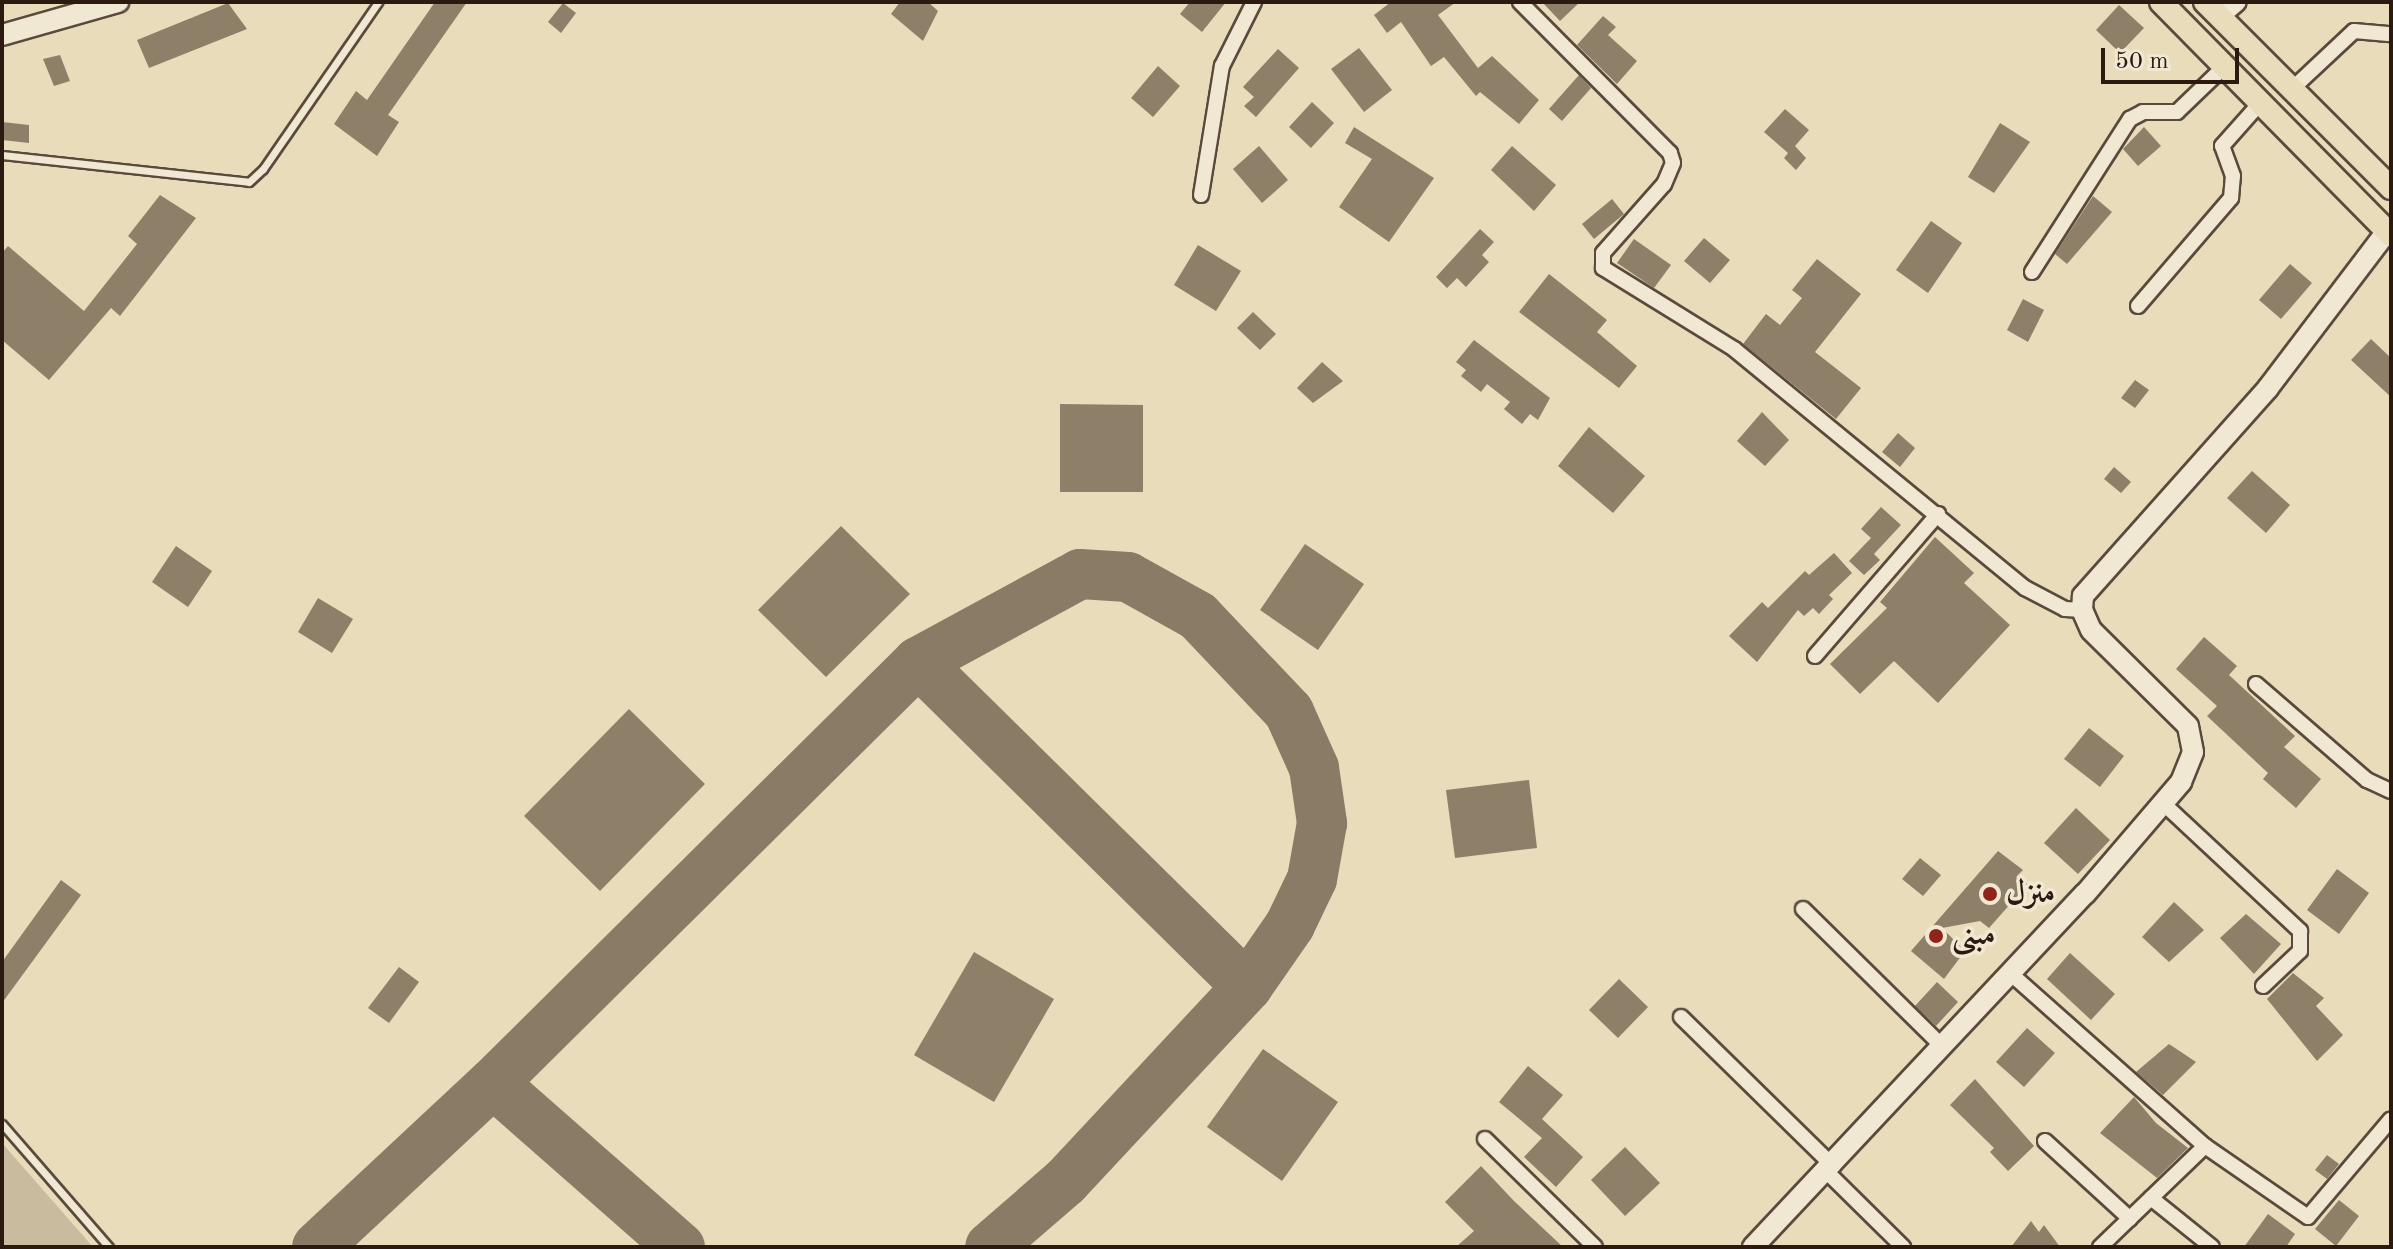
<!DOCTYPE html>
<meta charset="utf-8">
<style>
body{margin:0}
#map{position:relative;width:2393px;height:1249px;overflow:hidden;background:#e8dcbb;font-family:"Old Standard TT",Amiri,serif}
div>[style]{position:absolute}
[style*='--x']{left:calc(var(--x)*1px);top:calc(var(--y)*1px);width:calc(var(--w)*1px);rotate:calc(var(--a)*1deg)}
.green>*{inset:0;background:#c8bb9e}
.taxiway>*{height:50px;margin:-25px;padding:0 25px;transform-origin:25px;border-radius:25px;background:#8a7b66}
.building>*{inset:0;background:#8e7f69}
.roads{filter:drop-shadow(2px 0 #5b4a3c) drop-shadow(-2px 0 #5b4a3c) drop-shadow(0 2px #5b4a3c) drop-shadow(0 -2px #5b4a3c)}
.service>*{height:7px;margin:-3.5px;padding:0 3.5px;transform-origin:3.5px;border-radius:3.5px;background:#f0e8d3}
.minor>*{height:14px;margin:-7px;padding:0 7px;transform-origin:7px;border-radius:7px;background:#f0e8d3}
.tertiary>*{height:18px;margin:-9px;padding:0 9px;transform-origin:9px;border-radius:9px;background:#f0e8d3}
.secondary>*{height:20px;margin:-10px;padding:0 10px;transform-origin:10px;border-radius:10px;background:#f0e8d3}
.primary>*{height:22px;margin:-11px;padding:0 11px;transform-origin:11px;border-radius:11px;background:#e8dcbb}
.dots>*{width:22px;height:22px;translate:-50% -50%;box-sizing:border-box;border:4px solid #f0e8d3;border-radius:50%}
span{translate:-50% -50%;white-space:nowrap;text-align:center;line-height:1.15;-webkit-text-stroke:7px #f0e8d3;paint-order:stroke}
.poi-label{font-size:32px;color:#2c1a11;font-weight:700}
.left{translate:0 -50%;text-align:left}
.frame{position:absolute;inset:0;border:4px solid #2c1a11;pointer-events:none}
.scale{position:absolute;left:2101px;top:48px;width:138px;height:36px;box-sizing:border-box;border:4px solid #2c1a11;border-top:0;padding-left:10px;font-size:24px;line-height:28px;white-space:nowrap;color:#2c1a11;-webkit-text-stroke:6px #f0e8d3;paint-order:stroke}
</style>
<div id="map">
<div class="green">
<i style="clip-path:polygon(2px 1143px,93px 1247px,2px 1247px)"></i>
</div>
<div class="taxiway">
<i style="--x:918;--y:662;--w:462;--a:44.6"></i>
<i style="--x:493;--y:1083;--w:249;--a:41.3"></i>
<i style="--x:317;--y:1247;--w:241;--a:-43"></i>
<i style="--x:493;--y:1083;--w:598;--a:-44.73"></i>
<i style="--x:918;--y:662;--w:184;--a:-28.5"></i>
<i style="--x:1080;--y:574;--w:48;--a:3.6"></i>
<i style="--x:1128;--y:577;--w:80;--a:29.1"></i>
<i style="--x:1198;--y:616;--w:132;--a:46.5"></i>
<i style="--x:1289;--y:712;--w:61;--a:65.9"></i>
<i style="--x:1314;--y:768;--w:56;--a:81.7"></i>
<i style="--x:1322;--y:823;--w:57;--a:100.1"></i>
<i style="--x:1312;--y:879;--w:51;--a:115.6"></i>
<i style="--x:1290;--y:925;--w:75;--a:124.7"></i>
<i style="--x:1247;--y:987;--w:267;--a:133"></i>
<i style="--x:1065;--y:1182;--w:99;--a:139.1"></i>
</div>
<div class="building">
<i style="clip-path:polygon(435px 2px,467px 2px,388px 115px,399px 122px,377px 156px,334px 124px,356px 91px,367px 100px)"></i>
<i style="clip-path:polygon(900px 2px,928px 2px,938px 11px,923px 41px,891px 14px)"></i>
<i style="clip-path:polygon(1190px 2px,1226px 2px,1202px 32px,1180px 14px)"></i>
<i style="clip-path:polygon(1391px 2px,1456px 2px,1438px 15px,1478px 68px,1492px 56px,1539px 100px,1519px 124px,1480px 92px,1476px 96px,1444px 57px,1431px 66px,1401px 22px,1387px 33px,1374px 15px)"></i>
<i style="clip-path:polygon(1542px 2px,1580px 2px,1560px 21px)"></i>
<i style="clip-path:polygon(228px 3px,247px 29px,149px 68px,137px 40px)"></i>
<i style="clip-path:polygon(563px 3px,576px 13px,561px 33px,548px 22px)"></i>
<i style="clip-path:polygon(2119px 5px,2144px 28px,2120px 53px,2096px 30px)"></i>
<i style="clip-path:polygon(1603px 16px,1616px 27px,1608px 35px,1637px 61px,1617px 84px,1577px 45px)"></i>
<i style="clip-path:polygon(1359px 48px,1392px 90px,1364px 112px,1331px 69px)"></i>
<i style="clip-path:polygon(1278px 49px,1299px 68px,1256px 117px,1244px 106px,1254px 97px,1243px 87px)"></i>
<i style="clip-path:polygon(60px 55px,70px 81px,54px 86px,43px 59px)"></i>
<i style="clip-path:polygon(1158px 66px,1180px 86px,1153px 117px,1131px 98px)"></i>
<i style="clip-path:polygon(1579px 75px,1591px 88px,1562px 121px,1549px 109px)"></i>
<i style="clip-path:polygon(1312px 102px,1334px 123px,1311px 148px,1289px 127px)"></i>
<i style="clip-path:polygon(1785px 109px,1809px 130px,1795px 146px,1806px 158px,1796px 170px,1784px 158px,1788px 153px,1764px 132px)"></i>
<i style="clip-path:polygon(2px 122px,29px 125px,29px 143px,2px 140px)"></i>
<i style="clip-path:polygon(2000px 123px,2030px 142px,1994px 193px,1968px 177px)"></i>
<i style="clip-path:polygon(1354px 127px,1434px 178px,1389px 242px,1339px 207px,1372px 159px,1345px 143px)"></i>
<i style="clip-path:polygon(2144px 127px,2161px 146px,2138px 166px,2123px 149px)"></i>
<i style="clip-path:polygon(1259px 146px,1288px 180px,1262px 203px,1233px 169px)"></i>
<i style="clip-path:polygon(1512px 146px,1556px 185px,1534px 211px,1491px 170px)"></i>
<i style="clip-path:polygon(160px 195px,196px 218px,120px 316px,111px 308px,49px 380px,2px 340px,2px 253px,8px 246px,84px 311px,137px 244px,128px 236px)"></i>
<i style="clip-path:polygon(2093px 196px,2112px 212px,2067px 264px,2055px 254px)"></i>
<i style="clip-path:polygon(1612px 199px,1624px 214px,1594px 239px,1582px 224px)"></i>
<i style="clip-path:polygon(1931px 221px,1962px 243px,1928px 293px,1896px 270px)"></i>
<i style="clip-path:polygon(1480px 229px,1494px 242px,1482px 255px,1489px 262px,1466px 287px,1457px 278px,1447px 288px,1436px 277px)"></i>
<i style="clip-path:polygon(1704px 238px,1730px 260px,1710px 283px,1684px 261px)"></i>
<i style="clip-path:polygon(1634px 239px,1671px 265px,1654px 288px,1617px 263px)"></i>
<i style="clip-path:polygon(1198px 245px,1241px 271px,1216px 311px,1174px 285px)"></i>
<i style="clip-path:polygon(1817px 259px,1861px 294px,1815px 352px,1861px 388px,1836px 419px,1743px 344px,1766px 314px,1780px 325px,1802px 298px,1792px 290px)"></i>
<i style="clip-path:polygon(2290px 264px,2312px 283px,2281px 319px,2259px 300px)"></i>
<i style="clip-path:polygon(1549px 274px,1607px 320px,1597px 332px,1637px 366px,1619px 388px,1519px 312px)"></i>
<i style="clip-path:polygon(2023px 299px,2044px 310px,2028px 342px,2007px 330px)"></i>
<i style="clip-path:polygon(1253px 312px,1276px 334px,1260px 350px,1237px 328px)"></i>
<i style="clip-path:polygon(2371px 339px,2391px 358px,2391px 397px,2351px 360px)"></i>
<i style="clip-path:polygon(1474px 340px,1550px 398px,1538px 420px,1530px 414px,1522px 424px,1504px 409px,1510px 402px,1487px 384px,1481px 392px,1461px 376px,1466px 370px,1456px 362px)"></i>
<i style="clip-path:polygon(1322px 362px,1343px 381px,1313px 403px,1297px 388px)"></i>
<i style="clip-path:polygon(2135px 380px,2149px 390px,2135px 408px,2121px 398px)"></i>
<i style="clip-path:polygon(1060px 404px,1143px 405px,1143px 492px,1060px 492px)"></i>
<i style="clip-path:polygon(1762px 412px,1789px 440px,1765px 466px,1737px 441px)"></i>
<i style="clip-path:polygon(1589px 427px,1645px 476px,1613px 513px,1558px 466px)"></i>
<i style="clip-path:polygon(1898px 433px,1915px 448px,1900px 467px,1882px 452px)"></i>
<i style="clip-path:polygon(2114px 467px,2131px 482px,2121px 493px,2104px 479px)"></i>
<i style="clip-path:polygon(2252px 471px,2290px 505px,2266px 533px,2227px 498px)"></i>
<i style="clip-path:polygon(1881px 507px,1901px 525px,1874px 554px,1880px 560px,1864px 575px,1849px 561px,1871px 538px,1861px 529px)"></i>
<i style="clip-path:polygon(841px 526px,910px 594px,826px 677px,758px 610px)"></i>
<i style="clip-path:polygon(1935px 537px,1974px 573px,1964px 583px,2010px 625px,1938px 703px,1894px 661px,1860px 694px,1830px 664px,1887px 608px,1880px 602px)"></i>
<i style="clip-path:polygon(1305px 544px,1364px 584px,1318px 650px,1260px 610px)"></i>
<i style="clip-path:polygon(176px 546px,212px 571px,188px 607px,152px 582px)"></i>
<i style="clip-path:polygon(1834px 553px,1852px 573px,1829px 595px,1833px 599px,1819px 614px,1813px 608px,1804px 616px,1798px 610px,1757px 662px,1729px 636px,1762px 602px,1768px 608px,1805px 571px,1809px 575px)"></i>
<i style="clip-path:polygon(318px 598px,353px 619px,332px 653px,298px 632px)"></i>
<i style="clip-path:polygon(2204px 637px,2237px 666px,2229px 675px,2295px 736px,2284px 747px,2321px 779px,2296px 808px,2263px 779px,2268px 773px,2207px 716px,2217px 706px,2176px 669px)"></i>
<i style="clip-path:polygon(629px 709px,705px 784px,600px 891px,524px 816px)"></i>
<i style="clip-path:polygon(2089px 728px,2124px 756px,2100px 787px,2064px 759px)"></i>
<i style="clip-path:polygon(1529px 780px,1537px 848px,1455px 858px,1446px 790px)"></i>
<i style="clip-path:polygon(2076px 808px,2110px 840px,2078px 874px,2044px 843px)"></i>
<i style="clip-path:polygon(1998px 851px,2023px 870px,2016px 877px,2028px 884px,1989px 928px,1980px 921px,1942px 928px,1965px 951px,1944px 979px,1911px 951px)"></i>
<i style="clip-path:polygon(1920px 858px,1941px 875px,1923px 896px,1902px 879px)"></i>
<i style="clip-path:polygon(2337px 869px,2369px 893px,2339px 934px,2307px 910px)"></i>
<i style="clip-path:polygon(61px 880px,81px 895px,2px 1003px,2px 962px)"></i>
<i style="clip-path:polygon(2174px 902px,2204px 930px,2169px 962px,2142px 937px)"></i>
<i style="clip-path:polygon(2246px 914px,2281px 944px,2254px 974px,2220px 938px)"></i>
<i style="clip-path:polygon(974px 952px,1054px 999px,994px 1102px,914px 1055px)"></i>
<i style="clip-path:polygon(2070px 953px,2115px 994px,2091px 1020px,2047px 979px)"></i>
<i style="clip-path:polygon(399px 967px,419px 982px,389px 1023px,368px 1008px)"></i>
<i style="clip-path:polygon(2293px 973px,2324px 998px,2316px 1006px,2343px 1035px,2317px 1061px,2267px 999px)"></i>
<i style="clip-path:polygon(1619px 979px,1648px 1007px,1618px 1038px,1589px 1010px)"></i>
<i style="clip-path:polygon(1937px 982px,1958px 1002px,1936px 1026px,1915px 1006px)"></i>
<i style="clip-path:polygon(2027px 1028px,2055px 1053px,2024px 1087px,1996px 1062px)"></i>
<i style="clip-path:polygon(2169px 1044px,2196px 1062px,2163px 1095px,2136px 1072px)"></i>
<i style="clip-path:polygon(1263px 1049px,1338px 1102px,1282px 1181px,1207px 1127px)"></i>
<i style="clip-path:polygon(1528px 1066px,1563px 1095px,1542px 1119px,1583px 1157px,1556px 1187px,1524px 1157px,1542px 1138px,1499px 1102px)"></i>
<i style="clip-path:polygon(1975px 1079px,2034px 1146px,2008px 1171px,1990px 1152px,1994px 1148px,1950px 1105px)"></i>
<i style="clip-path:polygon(2134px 1097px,2156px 1123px,2188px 1148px,2157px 1178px,2100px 1133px)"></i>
<i style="clip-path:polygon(1625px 1147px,1660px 1183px,1625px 1216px,1591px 1180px)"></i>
<i style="clip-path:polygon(2327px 1155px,2339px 1164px,2327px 1179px,2315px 1170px)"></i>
<i style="clip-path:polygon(1481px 1166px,1514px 1201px,1563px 1247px,1456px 1247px,1474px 1231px,1445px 1202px)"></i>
<i style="clip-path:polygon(2339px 1200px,2359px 1216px,2336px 1246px,2315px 1229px)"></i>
<i style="clip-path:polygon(2268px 1214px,2295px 1234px,2286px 1247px,2244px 1247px)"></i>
<i style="clip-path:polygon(2031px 1221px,2039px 1232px,2044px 1225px,2060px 1247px,2011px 1247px)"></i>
</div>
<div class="roads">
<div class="service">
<i style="--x:2;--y:155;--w:248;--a:6.2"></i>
<i style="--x:249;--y:182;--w:19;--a:-43"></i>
<i style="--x:263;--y:169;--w:203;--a:-55.4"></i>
<i style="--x:2;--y:1124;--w:163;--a:49"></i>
</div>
<div class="minor">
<i style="--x:1520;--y:2;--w:213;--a:45.2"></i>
<i style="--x:1670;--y:153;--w:10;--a:73"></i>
<i style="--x:1673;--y:163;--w:23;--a:113"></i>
<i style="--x:1664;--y:184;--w:92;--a:131.5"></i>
<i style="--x:1603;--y:253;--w:15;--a:90"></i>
<i style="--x:1603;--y:268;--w:154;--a:31.7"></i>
<i style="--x:1734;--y:349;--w:377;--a:39.4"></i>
<i style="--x:2025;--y:588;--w:45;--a:27.7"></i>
<i style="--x:2065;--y:609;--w:17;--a:3"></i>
<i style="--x:2292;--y:89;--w:85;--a:-43.1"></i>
<i style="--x:2354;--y:31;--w:37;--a:5"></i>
<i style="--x:1201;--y:195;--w:131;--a:-80.8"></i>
<i style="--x:1222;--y:66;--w:72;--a:-63.4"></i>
<i style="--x:2032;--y:272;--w:182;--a:-57.4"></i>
<i style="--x:2130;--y:119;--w:15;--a:-28"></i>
<i style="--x:2143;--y:112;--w:34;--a:0"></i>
<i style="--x:2177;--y:112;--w:66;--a:-43.8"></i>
<i style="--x:2138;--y:306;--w:143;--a:-49.3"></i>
<i style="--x:2231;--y:198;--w:22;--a:-85"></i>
<i style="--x:2233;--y:176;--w:32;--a:-110"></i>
<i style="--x:2222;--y:146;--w:59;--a:-48.4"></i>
<i style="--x:1815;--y:656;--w:188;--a:-49.1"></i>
<i style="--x:2256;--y:684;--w:147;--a:40.9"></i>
<i style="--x:2367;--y:780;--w:26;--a:25"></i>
<i style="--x:2165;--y:805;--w:185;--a:43"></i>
<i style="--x:2300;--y:931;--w:20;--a:90"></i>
<i style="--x:2300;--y:951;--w:51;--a:136.6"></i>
<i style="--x:1803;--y:909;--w:195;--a:44.6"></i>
<i style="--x:2010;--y:973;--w:261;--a:41.6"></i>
<i style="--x:2205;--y:1146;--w:146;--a:136.1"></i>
<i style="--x:1681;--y:1017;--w:213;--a:44.4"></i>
<i style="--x:1485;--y:1139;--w:154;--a:44.5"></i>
<i style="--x:2045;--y:1141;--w:115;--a:42.5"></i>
<i style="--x:2205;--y:1146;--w:125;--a:34.6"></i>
<i style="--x:2308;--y:1217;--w:128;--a:-49.7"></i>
<i style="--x:1827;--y:1172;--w:107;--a:44.6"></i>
<i style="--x:2151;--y:1198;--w:78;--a:38.8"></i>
</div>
<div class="tertiary">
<i style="--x:2219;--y:17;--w:23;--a:-40"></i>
</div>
<div class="secondary">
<i style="--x:2;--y:35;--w:121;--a:-15.9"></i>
<i style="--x:1753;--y:1247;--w:485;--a:-46.8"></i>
<i style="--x:2085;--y:894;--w:148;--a:-49.4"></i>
<i style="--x:2181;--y:782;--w:32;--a:-68"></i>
<i style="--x:2193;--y:752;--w:26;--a:-101"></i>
<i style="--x:2188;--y:726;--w:136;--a:-135.3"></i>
<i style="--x:2091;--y:630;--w:22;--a:-114"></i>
<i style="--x:2082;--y:610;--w:14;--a:-86"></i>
<i style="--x:2083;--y:596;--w:278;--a:-48.3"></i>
<i style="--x:2268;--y:388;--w:197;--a:-52.8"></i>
</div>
<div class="primary">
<i style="--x:2161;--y:2;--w:327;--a:45.4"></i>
<i style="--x:2205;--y:2;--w:263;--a:45"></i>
</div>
</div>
<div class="dots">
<i style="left:1990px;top:894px;background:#8f2418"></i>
<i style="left:1936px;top:936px;background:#8f2418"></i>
</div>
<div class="poi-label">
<span class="left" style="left:2006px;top:894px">منزل</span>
<span class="left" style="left:1952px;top:936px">مبنى</span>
</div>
<div class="frame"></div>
<div class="scale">50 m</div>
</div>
